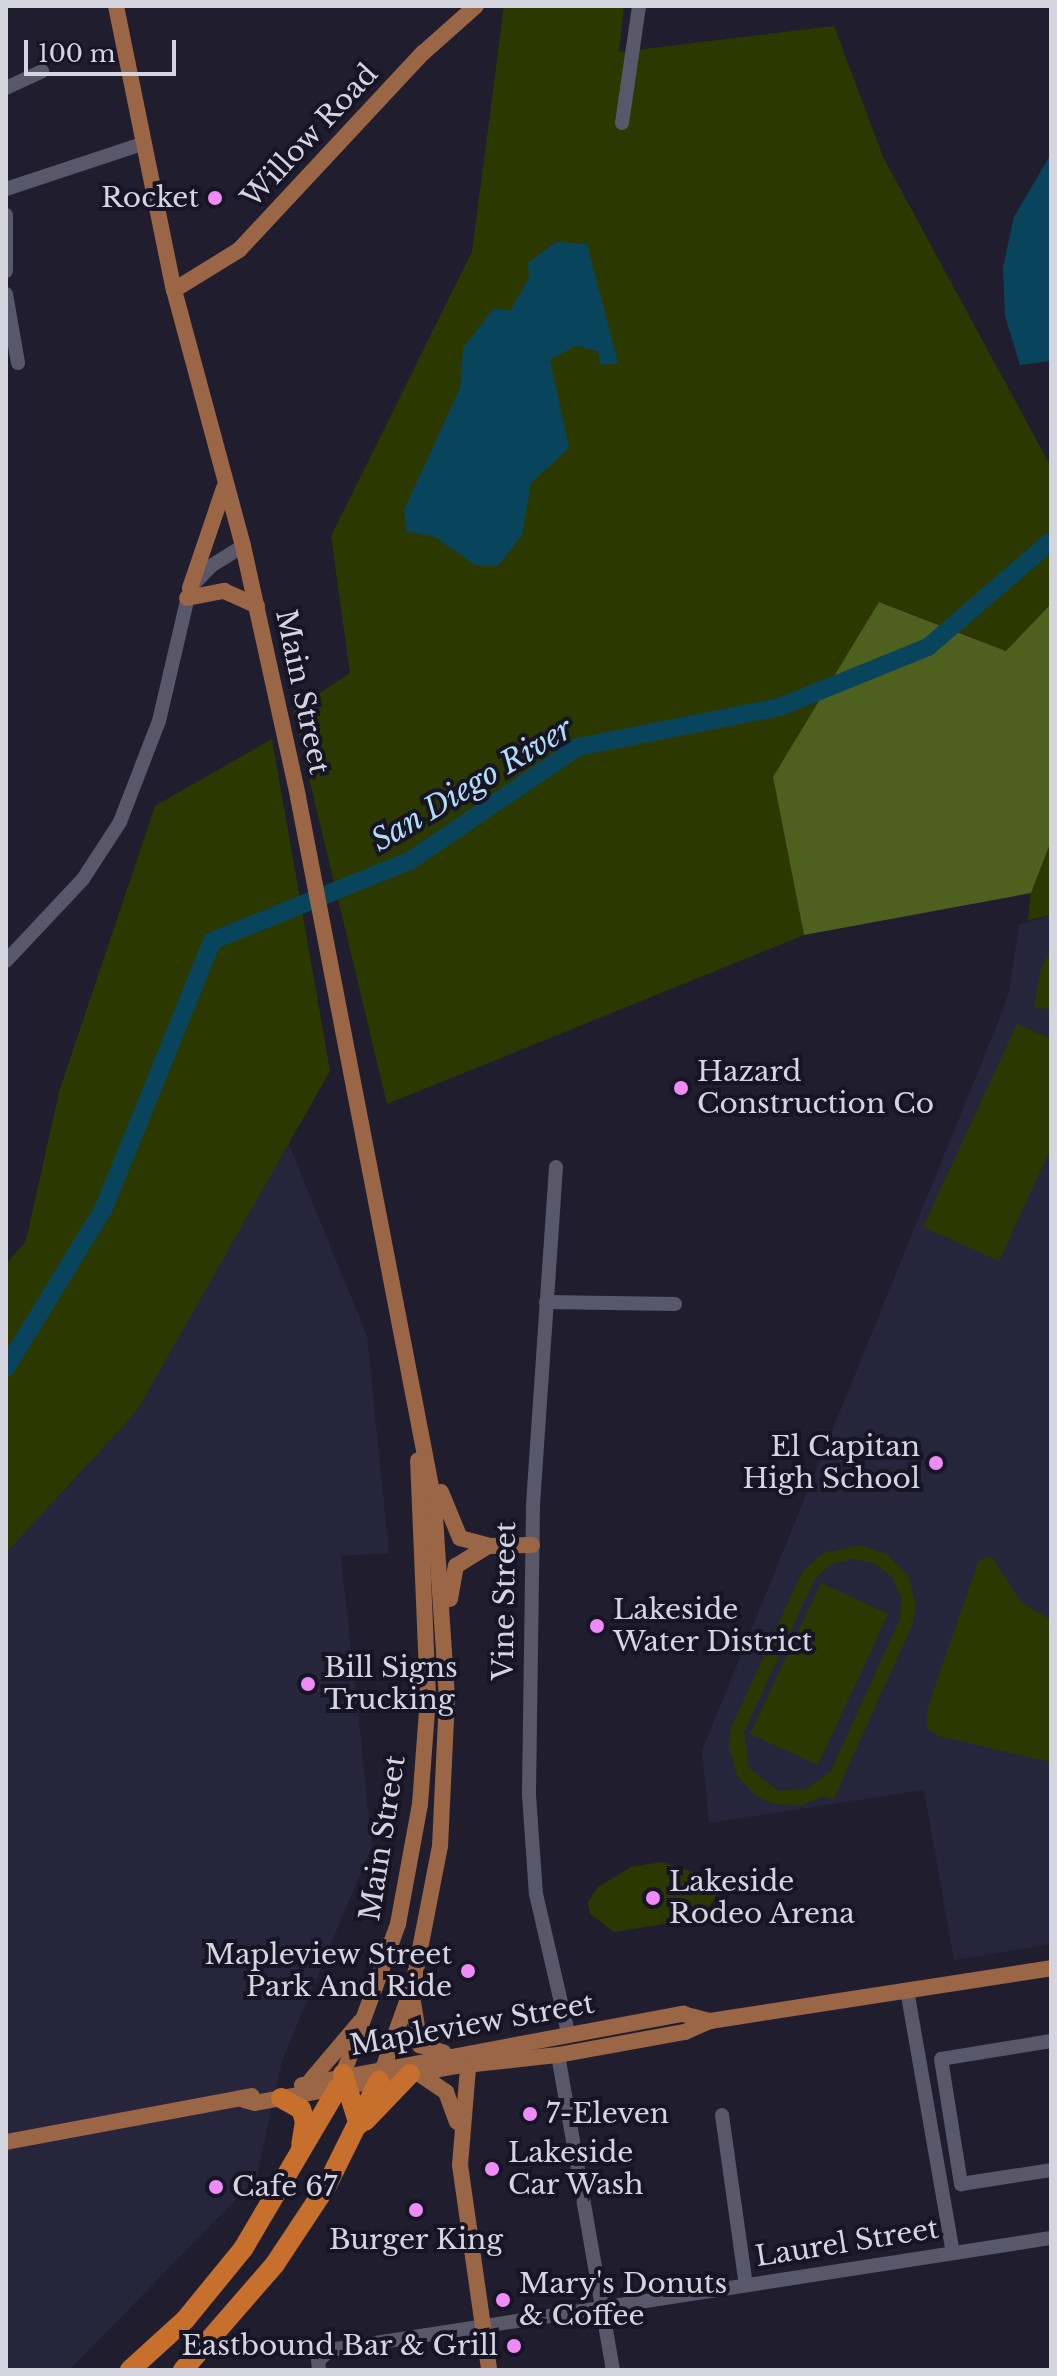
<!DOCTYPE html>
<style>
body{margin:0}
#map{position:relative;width:1057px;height:2376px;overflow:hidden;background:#201e2e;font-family:"Libre Baskerville",serif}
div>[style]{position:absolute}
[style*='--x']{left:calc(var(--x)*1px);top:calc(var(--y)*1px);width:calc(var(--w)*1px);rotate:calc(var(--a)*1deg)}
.built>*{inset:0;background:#27253b}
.green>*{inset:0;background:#2b3900}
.forest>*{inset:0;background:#4e601d}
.water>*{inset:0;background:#08455d}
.river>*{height:18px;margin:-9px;padding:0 9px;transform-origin:9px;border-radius:9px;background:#08455d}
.minor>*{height:14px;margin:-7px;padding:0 7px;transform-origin:7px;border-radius:7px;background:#59586b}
.major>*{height:16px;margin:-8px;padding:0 8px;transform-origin:8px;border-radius:8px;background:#9b6646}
.highway>*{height:20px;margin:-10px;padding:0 10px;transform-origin:10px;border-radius:10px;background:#c7702d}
.dots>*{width:22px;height:22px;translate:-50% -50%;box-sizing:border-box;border:4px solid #171525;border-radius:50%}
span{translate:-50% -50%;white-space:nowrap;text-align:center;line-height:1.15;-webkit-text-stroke:8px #171525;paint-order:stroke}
.street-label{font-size:28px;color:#d5d5e0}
.poi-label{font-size:28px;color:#d5d5e0}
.right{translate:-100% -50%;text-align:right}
.left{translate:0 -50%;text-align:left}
.water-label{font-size:30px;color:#afddf5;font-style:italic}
.frame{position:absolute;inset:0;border:8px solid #d5d5e0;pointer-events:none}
.scale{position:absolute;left:24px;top:40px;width:152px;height:36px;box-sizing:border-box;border:4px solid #d5d5e0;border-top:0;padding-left:10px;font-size:24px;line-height:28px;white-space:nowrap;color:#d5d5e0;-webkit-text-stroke:6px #171525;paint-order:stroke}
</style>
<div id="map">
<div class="built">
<i style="clip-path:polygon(1051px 915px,1051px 1944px,954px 1960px,924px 1790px,709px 1823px,702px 1751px,997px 1025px,1009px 992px,1019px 925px)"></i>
<i style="clip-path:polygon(287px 1140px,367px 1336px,389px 1553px,341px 1556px,372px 1846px,282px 2061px,256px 2179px,69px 2370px,6px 2370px,6px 1553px,136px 1412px)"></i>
</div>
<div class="green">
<i style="clip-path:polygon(504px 6px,624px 6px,619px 52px,834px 26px,883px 157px,1050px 465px,1051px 604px,1007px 651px,880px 602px,773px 777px,804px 935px,387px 1104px,293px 711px,350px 673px,331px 536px,472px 252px)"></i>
<i style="clip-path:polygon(272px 739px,330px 1071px,136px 1412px,6px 1553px,6px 1264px,26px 1241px,59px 1092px,155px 806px)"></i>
<i style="clip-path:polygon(1051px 841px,1051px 915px,1028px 920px,1031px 893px)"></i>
<i style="clip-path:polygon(1051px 950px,1051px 1009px,1034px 1008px,1041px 968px)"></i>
<i style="clip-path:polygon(1017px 1024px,1051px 1039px,1051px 1148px,999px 1261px,923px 1227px)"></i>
<i style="clip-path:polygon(evenodd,861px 1545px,888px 1555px,908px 1576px,916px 1604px,913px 1623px,833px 1800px,825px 1796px,803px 1805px,774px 1804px,756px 1796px,737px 1775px,729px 1747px,731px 1728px,802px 1572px,823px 1553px,861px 1545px,852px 1559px,874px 1563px,892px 1577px,901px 1597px,900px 1619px,831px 1771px,807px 1789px,778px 1791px,749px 1768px,744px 1732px,814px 1580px,830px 1565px,852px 1559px)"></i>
<i style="clip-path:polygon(991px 1556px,1021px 1602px,1051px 1620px,1051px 1762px,938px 1736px,927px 1728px,927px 1709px,979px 1560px)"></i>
<i style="clip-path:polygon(821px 1583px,888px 1614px,818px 1765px,750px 1734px)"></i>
<i style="clip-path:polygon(662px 1862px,717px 1880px,718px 1893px,701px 1918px,614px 1932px,590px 1914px,588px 1902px,598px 1887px,631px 1867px)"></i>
</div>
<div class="forest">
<i style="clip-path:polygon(879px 602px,1006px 651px,1051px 604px,1051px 841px,1031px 893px,804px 935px,773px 777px)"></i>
</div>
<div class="water">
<i style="clip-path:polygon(1051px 154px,1051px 361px,1020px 365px,1005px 316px,1003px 267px,1014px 217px)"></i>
<i style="clip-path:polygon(556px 242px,587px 244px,618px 363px,601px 365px,598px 351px,575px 346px,550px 360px,569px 448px,531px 483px,522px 535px,498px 566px,475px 565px,435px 537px,406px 531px,404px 510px,460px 388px,463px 348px,494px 308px,510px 311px,529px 278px,528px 263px)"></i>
</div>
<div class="river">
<i style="--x:6;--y:1368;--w:185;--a:-58.5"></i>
<i style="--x:103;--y:1210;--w:290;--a:-67.9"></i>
<i style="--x:212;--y:941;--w:215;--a:-22.1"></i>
<i style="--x:411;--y:860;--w:202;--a:-34.1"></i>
<i style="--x:578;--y:747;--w:206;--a:-11.2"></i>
<i style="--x:780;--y:707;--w:160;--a:-22.1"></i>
<i style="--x:928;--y:647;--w:162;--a:-40.8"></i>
</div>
<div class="minor">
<i style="--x:6;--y:88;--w:40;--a:-25"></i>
<i style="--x:622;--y:123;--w:118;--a:-81.7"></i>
<i style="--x:6;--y:189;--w:146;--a:-18.3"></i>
<i style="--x:6;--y:215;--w:56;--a:90"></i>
<i style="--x:6;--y:294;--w:70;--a:80.1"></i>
<i style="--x:6;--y:961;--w:112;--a:-46.8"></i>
<i style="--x:83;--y:879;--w:68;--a:-57"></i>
<i style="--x:120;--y:822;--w:108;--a:-68.9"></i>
<i style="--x:159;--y:721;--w:137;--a:-76.9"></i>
<i style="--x:190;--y:588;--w:30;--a:-46"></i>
<i style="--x:211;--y:566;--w:38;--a:-32"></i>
<i style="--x:556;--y:1167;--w:340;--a:93.9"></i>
<i style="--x:533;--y:1506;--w:289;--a:90.8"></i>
<i style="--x:529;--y:1795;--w:99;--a:86"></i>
<i style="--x:536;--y:1894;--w:143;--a:77"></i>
<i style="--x:546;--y:1302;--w:129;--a:0.9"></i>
<i style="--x:907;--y:1990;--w:267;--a:80.1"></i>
<i style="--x:1051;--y:2041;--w:111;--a:170.7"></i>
<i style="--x:941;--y:2059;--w:127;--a:80.9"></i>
<i style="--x:961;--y:2184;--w:91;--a:-8.8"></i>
<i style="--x:558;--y:2055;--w:320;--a:80.1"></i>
<i style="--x:722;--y:2115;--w:172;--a:82"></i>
<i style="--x:319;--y:2370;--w:9;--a:-96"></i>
<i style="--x:318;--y:2361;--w:16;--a:-43"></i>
<i style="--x:330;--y:2350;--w:730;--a:-8.83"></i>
</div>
<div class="major">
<i style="--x:116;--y:6;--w:290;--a:78.5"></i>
<i style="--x:174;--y:290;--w:265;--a:74.9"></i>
<i style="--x:243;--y:546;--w:257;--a:77.6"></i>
<i style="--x:298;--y:797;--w:718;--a:79.08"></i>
<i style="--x:434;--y:1502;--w:196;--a:86.2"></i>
<i style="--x:447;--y:1698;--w:148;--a:92.7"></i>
<i style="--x:440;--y:1846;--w:142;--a:101"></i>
<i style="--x:413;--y:1985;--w:101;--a:109.7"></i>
<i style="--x:174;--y:290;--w:76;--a:-31.6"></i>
<i style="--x:239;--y:250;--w:270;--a:-47"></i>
<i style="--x:423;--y:53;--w:71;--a:-41.6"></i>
<i style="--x:190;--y:588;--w:106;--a:-71.2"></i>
<i style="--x:187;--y:598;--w:38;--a:-11"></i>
<i style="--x:224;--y:591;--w:36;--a:24"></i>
<i style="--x:441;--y:1492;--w:50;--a:67.6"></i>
<i style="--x:460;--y:1538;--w:31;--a:15"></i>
<i style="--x:490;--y:1546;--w:42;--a:-1.4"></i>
<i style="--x:450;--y:1599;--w:34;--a:-80"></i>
<i style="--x:456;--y:1566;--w:38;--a:-32"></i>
<i style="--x:413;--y:2002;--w:44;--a:80.8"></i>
<i style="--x:420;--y:2045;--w:25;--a:18"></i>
<i style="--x:469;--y:2056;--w:109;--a:94.7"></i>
<i style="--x:460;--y:2165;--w:207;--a:81.9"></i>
<i style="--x:418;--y:2073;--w:34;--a:34"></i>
<i style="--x:446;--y:2092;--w:32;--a:70"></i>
<i style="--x:311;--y:2080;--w:76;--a:-49.8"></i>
<i style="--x:341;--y:2080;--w:166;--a:-69.9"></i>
<i style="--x:398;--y:1924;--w:122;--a:-79.6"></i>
<i style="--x:420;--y:1804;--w:107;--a:-85.7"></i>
<i style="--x:428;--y:1697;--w:237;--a:-92.4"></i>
<i style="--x:302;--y:2085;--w:388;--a:-10.6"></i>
<i style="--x:683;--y:2014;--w:28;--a:15"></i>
<i style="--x:244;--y:2100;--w:11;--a:15"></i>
<i style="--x:255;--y:2103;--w:204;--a:-10.4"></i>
<i style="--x:456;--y:2066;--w:103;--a:-6.2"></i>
<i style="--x:558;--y:2055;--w:129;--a:-10.3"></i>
<i style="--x:685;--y:2032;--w:27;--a:-24"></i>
<i style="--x:710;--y:2021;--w:345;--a:-8.8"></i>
<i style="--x:6;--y:2142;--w:250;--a:-10.6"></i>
</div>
<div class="highway">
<i style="--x:343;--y:2074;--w:53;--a:72.6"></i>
<i style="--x:281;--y:2098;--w:23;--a:29"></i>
<i style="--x:301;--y:2109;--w:13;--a:72"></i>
<i style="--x:305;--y:2121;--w:24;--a:99"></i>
<i style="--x:365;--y:2121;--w:65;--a:-46.2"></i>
<i style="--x:130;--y:2370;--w:74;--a:-42.3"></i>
<i style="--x:185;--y:2320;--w:92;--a:-50.8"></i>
<i style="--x:243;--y:2249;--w:187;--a:-59.5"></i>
<i style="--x:183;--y:2370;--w:140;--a:-49"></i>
<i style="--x:275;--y:2264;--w:92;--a:-56.5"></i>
<i style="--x:326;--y:2187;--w:119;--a:-63.6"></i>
</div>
<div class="dots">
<i style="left:215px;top:198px;background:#ef8bf7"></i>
<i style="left:681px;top:1088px;background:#ef8bf7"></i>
<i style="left:936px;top:1463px;background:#ef8bf7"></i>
<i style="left:597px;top:1626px;background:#ef8bf7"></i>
<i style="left:308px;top:1684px;background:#ef8bf7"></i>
<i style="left:653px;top:1898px;background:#ef8bf7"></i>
<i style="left:468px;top:1971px;background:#ef8bf7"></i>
<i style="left:530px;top:2114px;background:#ef8bf7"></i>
<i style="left:492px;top:2169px;background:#ef8bf7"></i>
<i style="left:216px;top:2187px;background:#ef8bf7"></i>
<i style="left:416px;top:2210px;background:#ef8bf7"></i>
<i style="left:503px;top:2300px;background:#ef8bf7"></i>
<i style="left:514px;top:2346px;background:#ef8bf7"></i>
</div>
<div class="street-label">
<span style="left:310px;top:136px;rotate:-47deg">Willow Road</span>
<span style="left:302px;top:692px;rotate:78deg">Main Street</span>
<span style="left:505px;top:1601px;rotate:-89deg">Vine Street</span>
<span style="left:383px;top:1838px;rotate:-81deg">Main Street</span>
<span style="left:472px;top:2025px;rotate:-10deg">Mapleview Street</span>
<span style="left:847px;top:2243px;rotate:-9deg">Laurel Street</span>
</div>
<div class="poi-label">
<span class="right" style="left:199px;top:198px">Rocket</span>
<span class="left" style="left:697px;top:1088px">Hazard<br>Construction Co</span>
<span class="right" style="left:920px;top:1463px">El Capitan<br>High School</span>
<span class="left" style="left:613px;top:1626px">Lakeside<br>Water District</span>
<span class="left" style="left:324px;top:1684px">Bill Signs<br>Trucking</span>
<span class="left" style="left:669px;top:1898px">Lakeside<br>Rodeo Arena</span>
<span class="right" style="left:452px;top:1971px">Mapleview Street<br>Park And Ride</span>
<span class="left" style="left:546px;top:2114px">7-Eleven</span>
<span class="left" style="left:508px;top:2169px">Lakeside<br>Car Wash</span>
<span class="left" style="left:232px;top:2187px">Cafe 67</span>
<span style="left:416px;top:2240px">Burger King</span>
<span class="left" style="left:519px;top:2300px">Mary's Donuts<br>&amp; Coffee</span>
<span class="right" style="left:498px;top:2346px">Eastbound Bar &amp; Grill</span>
</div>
<div class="water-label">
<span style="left:472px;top:785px;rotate:-31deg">San Diego River</span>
</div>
<div class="frame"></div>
<div class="scale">100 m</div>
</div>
